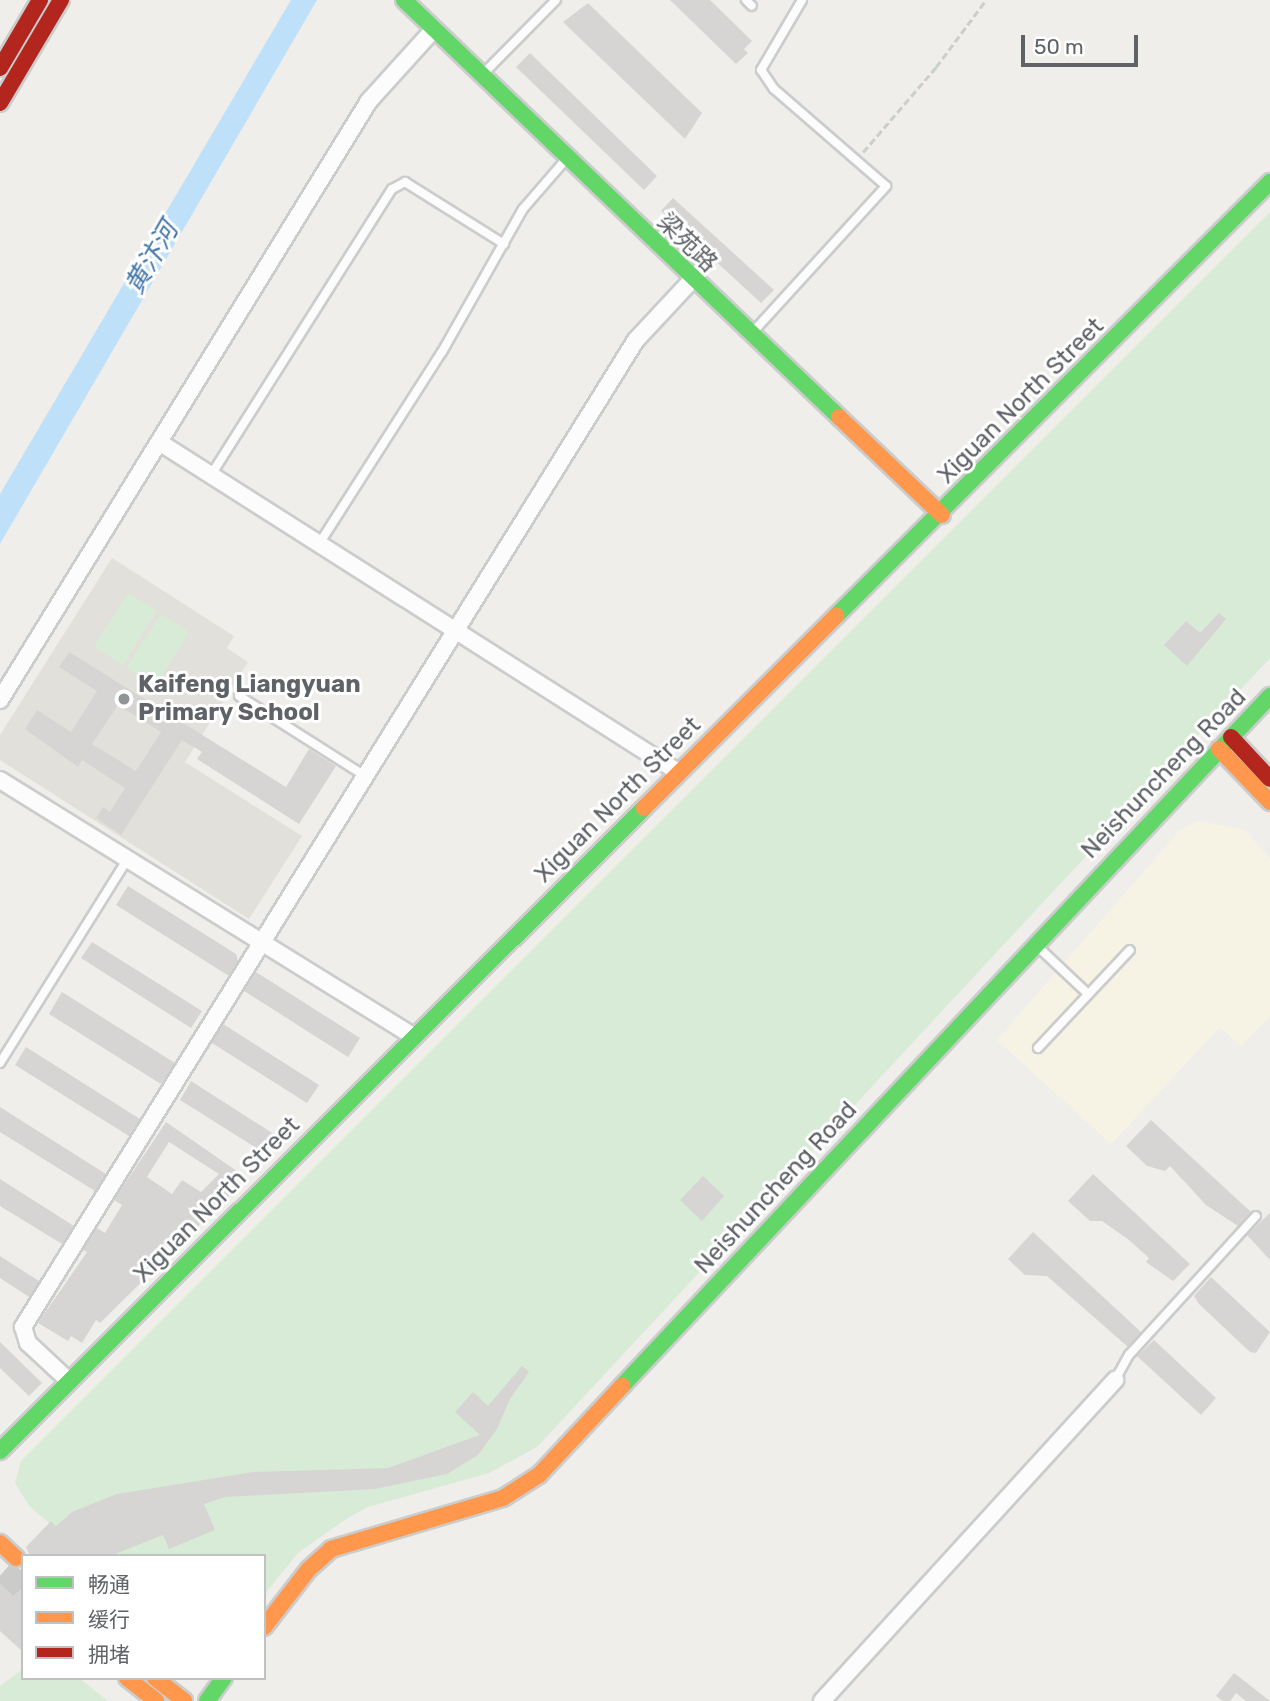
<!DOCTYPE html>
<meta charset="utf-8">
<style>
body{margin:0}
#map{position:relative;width:1270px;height:1701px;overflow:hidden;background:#efeeea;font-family:Rubik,"Noto Sans SC",sans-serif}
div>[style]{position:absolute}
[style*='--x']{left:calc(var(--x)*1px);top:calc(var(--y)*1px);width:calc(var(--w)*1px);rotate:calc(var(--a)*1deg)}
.commercial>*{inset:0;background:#f7f3e4}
.education>*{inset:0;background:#e2e0da}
.green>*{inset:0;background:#d8ebd6}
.water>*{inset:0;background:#bfe0f9}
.building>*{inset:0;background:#d6d5d3}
.primary-tunnel>*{height:24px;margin-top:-12px;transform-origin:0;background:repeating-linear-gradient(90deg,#cbcbca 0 24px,transparent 0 36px)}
.path>*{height:2.5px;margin-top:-1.25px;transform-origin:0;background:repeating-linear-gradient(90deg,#cacfcc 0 7px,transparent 0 10.5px)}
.roads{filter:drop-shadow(2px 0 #cbcccc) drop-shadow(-2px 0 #cbcccc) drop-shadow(0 2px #cbcccc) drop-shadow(0 -2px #cbcccc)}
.lane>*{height:8px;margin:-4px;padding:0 4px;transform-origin:4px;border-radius:4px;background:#fdfcfc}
.street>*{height:16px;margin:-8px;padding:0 8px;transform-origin:8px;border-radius:8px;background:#fdfcfc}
.fast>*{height:16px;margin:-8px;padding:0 8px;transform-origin:8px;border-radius:8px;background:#63d668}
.slow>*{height:16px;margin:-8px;padding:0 8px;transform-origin:8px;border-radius:8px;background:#ff974d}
.jam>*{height:16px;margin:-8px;padding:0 8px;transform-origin:8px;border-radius:8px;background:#b3261e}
.dots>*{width:19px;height:19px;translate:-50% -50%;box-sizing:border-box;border:4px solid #fff;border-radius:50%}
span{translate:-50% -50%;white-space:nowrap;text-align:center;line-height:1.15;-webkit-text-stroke:6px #fff;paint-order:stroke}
.street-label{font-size:24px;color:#5f6368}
.poi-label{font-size:24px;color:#5f6368;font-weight:700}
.left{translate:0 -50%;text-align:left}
.water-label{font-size:26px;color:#4174aa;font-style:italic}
.legend{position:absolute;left:21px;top:1554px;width:245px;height:126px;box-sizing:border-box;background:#fff;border:2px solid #bfc1c3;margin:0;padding:9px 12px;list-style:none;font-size:21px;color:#5f6368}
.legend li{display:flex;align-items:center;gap:14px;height:35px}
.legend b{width:35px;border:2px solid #bfc1c3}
.scale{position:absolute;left:1021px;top:35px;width:117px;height:32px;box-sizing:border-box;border:4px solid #5f6368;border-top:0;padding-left:9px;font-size:21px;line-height:24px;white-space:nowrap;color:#5f6368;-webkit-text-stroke:5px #fff;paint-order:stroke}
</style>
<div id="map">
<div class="commercial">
<i style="clip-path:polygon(1199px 821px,1244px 830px,1270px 858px,1270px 1016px,1241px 1046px,1220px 1027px,1111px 1144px,997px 1040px,1180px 830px)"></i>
</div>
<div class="education">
<i style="clip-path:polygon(112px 558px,234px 636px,227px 648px,248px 662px,185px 762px,302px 836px,249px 919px,0 760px,0 735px)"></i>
</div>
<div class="green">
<i style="clip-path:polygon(1270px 212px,1270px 658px,537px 1447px,489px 1473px,368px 1507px,346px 1519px,298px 1553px,264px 1595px,264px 1556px,89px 1556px,30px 1507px,15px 1483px,21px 1461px)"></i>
<i style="clip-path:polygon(128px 593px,157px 611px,123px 665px,94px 647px)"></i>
<i style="clip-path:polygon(161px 614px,189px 632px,155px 686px,126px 668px)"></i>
<i style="clip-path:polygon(23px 1669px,23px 1678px,79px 1678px,108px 1701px,0 1701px,0 1686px)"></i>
</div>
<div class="water">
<i style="clip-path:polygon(291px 0,317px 0,0 544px,0 494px)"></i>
</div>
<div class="building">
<i style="clip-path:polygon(670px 0,710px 0,752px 41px,744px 49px,748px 53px,736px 64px)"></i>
<i style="clip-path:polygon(588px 3px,702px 113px,685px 139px,563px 22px)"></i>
<i style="clip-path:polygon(530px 53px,657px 176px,644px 190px,516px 67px)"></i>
<i style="clip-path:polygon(673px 198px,774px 290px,761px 303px,661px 211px)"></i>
<i style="clip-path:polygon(1219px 613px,1226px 619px,1187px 666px,1164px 645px,1186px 621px,1200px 633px)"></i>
<i style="clip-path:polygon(evenodd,69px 652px,286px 787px,309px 749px,336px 766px,299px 824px,197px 759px,202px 752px,182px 740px,121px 835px,96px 818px,103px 807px,110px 812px,125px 788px,82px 760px,78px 767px,25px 729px,37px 710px,71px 732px,97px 691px,59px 667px,69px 652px,118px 705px,161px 732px,136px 771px,92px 744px,118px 705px)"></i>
<i style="clip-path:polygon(128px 886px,236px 954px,238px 961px,229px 976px,116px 905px)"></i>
<i style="clip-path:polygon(92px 942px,202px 1011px,191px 1028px,81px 958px)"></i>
<i style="clip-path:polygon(256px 972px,360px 1038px,348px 1057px,244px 991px)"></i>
<i style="clip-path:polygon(62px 992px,175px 1063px,161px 1084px,49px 1014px)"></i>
<i style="clip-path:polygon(223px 1024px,319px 1085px,307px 1103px,212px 1043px)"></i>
<i style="clip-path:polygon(26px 1047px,140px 1119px,129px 1136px,15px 1065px)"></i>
<i style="clip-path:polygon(191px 1081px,280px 1138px,269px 1156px,180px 1100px)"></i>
<i style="clip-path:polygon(0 1107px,106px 1174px,95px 1191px,0 1132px)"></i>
<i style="clip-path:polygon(1151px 1120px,1251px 1212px,1238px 1226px,1206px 1205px,1170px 1166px,1165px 1171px,1147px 1166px,1126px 1146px)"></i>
<i style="clip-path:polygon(evenodd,166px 1122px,247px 1178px,100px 1323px,96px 1320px,82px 1343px,71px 1336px,68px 1341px,38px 1323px,87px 1252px,83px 1250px,97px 1228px,105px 1233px,122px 1205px,114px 1200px,166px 1122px,169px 1142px,219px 1174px,201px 1192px,182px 1180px,172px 1194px,147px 1177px,169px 1142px)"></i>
<i style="clip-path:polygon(1093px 1174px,1190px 1264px,1173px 1281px,1146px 1262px,1149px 1258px,1129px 1240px,1102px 1221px,1090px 1221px,1068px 1201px)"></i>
<i style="clip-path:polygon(703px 1176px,724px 1196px,702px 1221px,680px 1200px)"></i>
<i style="clip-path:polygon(0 1179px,74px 1226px,62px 1244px,0 1206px)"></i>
<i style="clip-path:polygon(1270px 1213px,1270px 1260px,1247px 1235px)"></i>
<i style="clip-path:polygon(1033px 1232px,1141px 1332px,1128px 1347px,1047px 1276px,1025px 1275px,1008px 1259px)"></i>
<i style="clip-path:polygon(0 1256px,39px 1281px,29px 1297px,0 1278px)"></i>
<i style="clip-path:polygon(1211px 1277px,1270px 1332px,1256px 1353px,1250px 1352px,1199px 1304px,1194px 1296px)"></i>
<i style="clip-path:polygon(1154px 1340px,1216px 1398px,1201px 1415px,1137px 1356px)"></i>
<i style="clip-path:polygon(0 1342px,42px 1383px,29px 1396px,0 1368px)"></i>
<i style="clip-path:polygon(522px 1366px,529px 1372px,510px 1399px,497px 1429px,478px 1455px,447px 1474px,375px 1489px,225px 1497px,204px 1504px,215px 1530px,169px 1549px,163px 1535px,110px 1556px,30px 1556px,26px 1547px,51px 1521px,56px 1526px,72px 1512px,117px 1494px,253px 1472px,388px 1468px,480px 1435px,455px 1412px,473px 1392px,488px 1406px)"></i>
<i style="clip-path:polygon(6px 1569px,23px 1571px,23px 1652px,0 1631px,0 1576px)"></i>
<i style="clip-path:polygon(1234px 1673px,1270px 1701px,1246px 1701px,1236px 1693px,1230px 1701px,1223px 1701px,1216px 1696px)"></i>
</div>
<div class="primary-tunnel">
<i style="--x:4;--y:1571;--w:25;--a:42"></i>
</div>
<div class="path">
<i style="--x:863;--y:152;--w:112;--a:-49.3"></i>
<i style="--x:936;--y:67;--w:84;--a:-53.3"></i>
</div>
<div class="roads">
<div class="lane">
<i style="--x:746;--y:0;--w:8;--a:45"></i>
<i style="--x:482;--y:75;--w:105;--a:-45.4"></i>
<i style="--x:752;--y:333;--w:199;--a:-47.6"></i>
<i style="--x:886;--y:186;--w:148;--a:-139.1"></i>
<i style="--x:774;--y:89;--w:23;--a:-124"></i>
<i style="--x:761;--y:70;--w:81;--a:-59.6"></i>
<i style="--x:211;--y:475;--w:338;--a:-57.7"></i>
<i style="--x:392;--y:189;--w:15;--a:-28"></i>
<i style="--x:405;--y:182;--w:117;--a:32.1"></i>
<i style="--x:319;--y:544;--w:228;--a:-57.4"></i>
<i style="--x:442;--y:352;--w:164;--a:-60.5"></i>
<i style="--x:523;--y:209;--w:67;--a:-49.2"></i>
<i style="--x:239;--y:696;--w:149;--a:32.4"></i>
<i style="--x:1036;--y:945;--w:71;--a:43.3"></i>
<i style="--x:1038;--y:1048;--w:134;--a:-46.8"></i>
<i style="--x:0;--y:1063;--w:239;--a:-58"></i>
<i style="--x:1115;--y:1380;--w:29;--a:-61"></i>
<i style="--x:1129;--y:1355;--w:188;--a:-47.6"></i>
</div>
<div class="street">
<i style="--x:159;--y:442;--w:615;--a:32.45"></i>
<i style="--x:0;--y:700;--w:704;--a:-58.37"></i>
<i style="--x:369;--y:101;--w:97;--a:-47.9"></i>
<i style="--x:0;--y:780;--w:486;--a:31.8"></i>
<i style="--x:69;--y:1381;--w:56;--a:-137.2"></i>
<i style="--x:28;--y:1343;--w:17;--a:-107"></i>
<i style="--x:23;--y:1327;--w:1162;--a:-58.16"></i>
<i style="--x:636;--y:340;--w:82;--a:-47"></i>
<i style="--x:822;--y:1701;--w:435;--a:-47.6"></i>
</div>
<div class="fast">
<i style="--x:404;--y:0;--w:603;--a:43.79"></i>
<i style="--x:836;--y:616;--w:614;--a:-45"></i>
<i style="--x:622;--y:1386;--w:947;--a:-46.8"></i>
<i style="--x:0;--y:1451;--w:910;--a:-44.96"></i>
<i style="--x:207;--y:1701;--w:29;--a:-54"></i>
</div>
<div class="slow">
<i style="--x:839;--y:417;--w:142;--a:43.6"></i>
<i style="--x:1219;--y:749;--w:74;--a:46.1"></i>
<i style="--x:644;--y:808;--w:272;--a:-45"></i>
<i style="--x:0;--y:1543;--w:22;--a:43"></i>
<i style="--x:264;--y:1627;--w:72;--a:-52.3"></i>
<i style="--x:308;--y:1570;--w:31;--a:-42"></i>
<i style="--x:331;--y:1549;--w:179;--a:-16.5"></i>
<i style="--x:503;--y:1498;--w:43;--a:-32.6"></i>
<i style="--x:539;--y:1475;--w:122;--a:-47"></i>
<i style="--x:127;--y:1678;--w:37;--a:38"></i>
<i style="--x:155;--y:1678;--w:37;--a:38"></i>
</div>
<div class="jam">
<i style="--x:0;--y:68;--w:79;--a:-59.5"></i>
<i style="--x:0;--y:103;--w:120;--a:-59.4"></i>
<i style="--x:1231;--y:737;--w:57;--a:47.1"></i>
</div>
</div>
<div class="dots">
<i style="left:124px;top:699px;background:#919496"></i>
</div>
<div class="street-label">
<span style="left:687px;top:243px;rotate:44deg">梁苑路</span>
<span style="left:1021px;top:401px;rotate:-45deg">Xiguan North Street</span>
<span style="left:1164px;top:774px;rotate:-46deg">Neishuncheng Road</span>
<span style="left:618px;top:800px;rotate:-45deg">Xiguan North Street</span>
<span style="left:776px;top:1188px;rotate:-47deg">Neishuncheng Road</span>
<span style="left:217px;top:1200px;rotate:-45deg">Xiguan North Street</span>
</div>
<div class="poi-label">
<span class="left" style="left:138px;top:699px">Kaifeng Liangyuan<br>Primary School</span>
</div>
<div class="water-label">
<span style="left:152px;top:258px;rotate:-60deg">黄汴河</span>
</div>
<ul class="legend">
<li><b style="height:9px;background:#63d668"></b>畅通</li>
<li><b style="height:9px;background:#ff974d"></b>缓行</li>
<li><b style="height:9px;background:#b3261e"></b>拥堵</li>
</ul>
<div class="scale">50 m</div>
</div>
